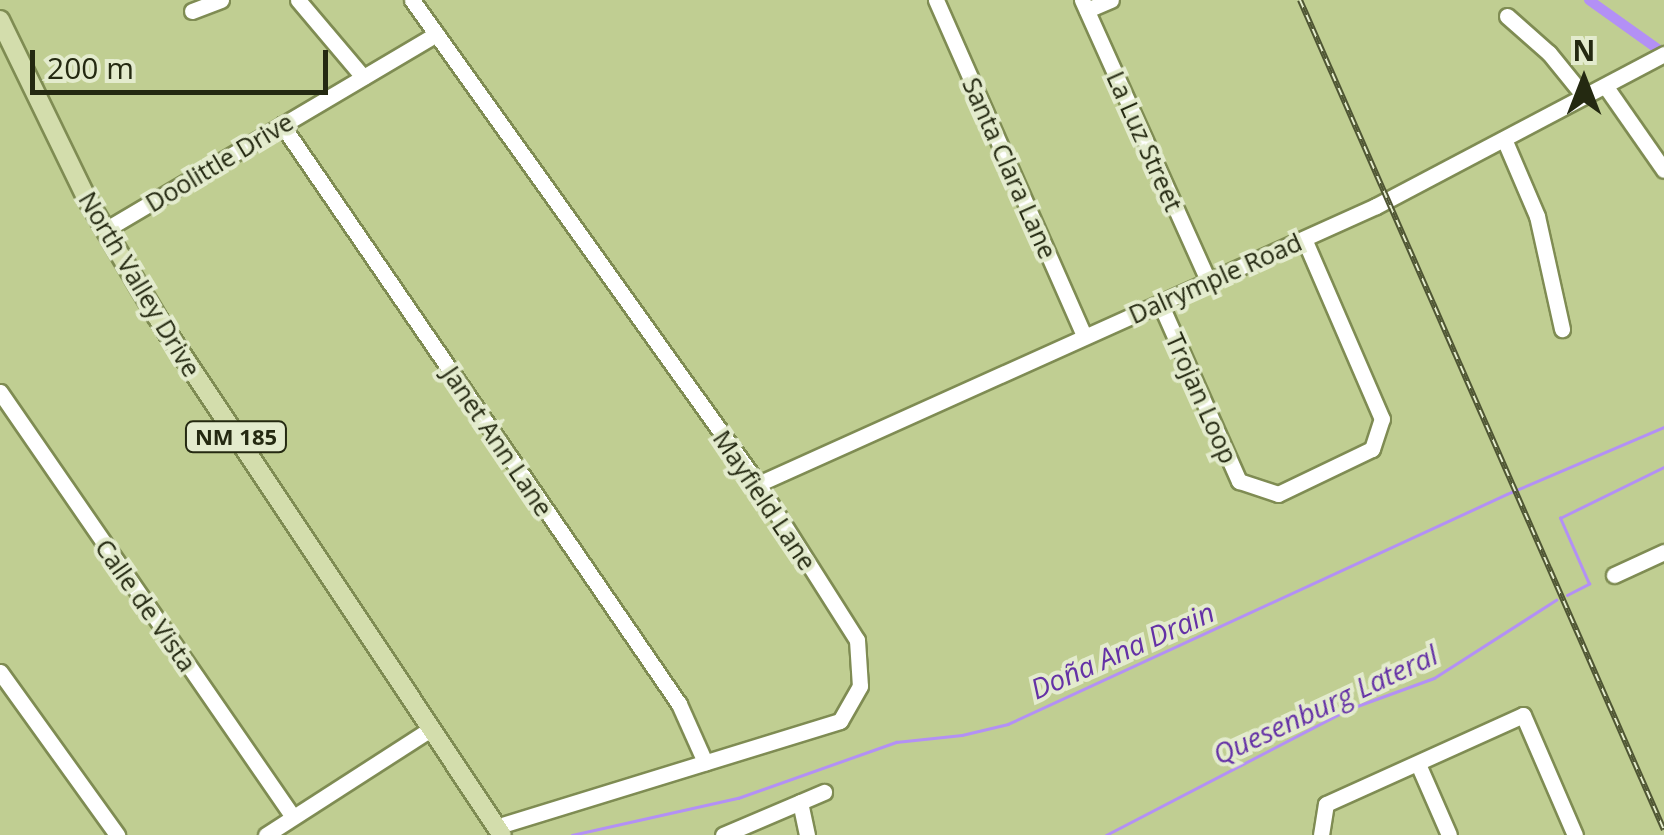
<!DOCTYPE html>
<meta charset="utf-8">
<style>
body{margin:0}
#map{position:relative;width:1664px;height:835px;overflow:hidden;background:#c0ce92;font-family:"Open Sans",sans-serif}
div>[style]{position:absolute}
[style*='--x']{left:calc(var(--x)*1px);top:calc(var(--y)*1px);width:calc(var(--w)*1px);rotate:calc(var(--a)*1deg)}
.stream>*{height:2.5px;margin:-1.25px;padding:0 1.25px;transform-origin:1.25px;border-radius:1.25px;background:#b390f5}
.canal>*{height:10px;margin:-5px;padding:0 5px;transform-origin:5px;border-radius:5px;background:#b390f5}
.roads{filter:drop-shadow(2px 0 #7f8c53) drop-shadow(-2px 0 #7f8c53) drop-shadow(0 2px #7f8c53) drop-shadow(0 -2px #7f8c53)}
.minor>*{height:15px;margin:-7.5px;padding:0 7.5px;transform-origin:7.5px;border-radius:7.5px;background:#fff}
.major>*{height:18px;margin:-9px;padding:0 9px;transform-origin:9px;border-radius:9px;background:#d3ddac}
.rail>*{height:6px;margin-top:-3px;transform-origin:0;background:repeating-linear-gradient(90deg,#e3ebcd 0 8px,#4f5634 0 16px);box-sizing:border-box;border-block:2px solid #4f5634}
span{translate:-50% -50%;white-space:nowrap;text-align:center;line-height:1.15;-webkit-text-stroke:8px #e3ebcd;paint-order:stroke}
.shield-label span{padding:2px 8px;background:#e3ebcd;border:2px solid;border-radius:8px;-webkit-text-stroke-width:0}
.shield-label{font-size:22px;color:#242911;font-weight:700}
.street-label{font-size:25px;color:#242911}
.water-label{font-size:28px;color:#6431a6;font-style:italic}
.north{position:absolute;left:1534px;top:30px;width:100px;height:100px;-webkit-text-stroke:8px #e3ebcd;paint-order:stroke;rotate:0deg;font-size:28px;font-weight:700;line-height:40px;text-align:center;color:#242911}
.north::after{content:'';display:block;margin:auto;width:35px;height:45px;background:#242911;clip-path:polygon(50% 0,100% 100%,50% 72%,0 100%)}
.scale{position:absolute;left:30px;top:50px;width:298px;height:45px;box-sizing:border-box;border:5px solid #242911;border-top:0;padding-left:12px;font-size:30px;line-height:35px;white-space:nowrap;color:#242911;-webkit-text-stroke:8px #e3ebcd;paint-order:stroke}
</style>
<div id="map">
<div class="stream">
<i style="--x:1567;--y:595;--w:25;--a:-27"></i>
<i style="--x:1589;--y:584;--w:72;--a:-113.7"></i>
<i style="--x:1560;--y:518;--w:116;--a:-26.1"></i>
<i style="--x:572;--y:835;--w:170;--a:-12.6"></i>
<i style="--x:738;--y:798;--w:168;--a:-19.5"></i>
<i style="--x:896;--y:742;--w:66;--a:-6.1"></i>
<i style="--x:962;--y:735;--w:47;--a:-13.4"></i>
<i style="--x:1008;--y:724;--w:549;--a:-24.75"></i>
<i style="--x:1507;--y:494;--w:171;--a:-23.1"></i>
<i style="--x:1106;--y:835;--w:274;--a:-27.4"></i>
<i style="--x:1349;--y:709;--w:90;--a:-20"></i>
<i style="--x:1434;--y:678;--w:145;--a:-32.6"></i>
</div>
<div class="canal">
<i style="--x:1589;--y:0;--w:86;--a:35.5"></i>
</div>
<div class="roads">
<div class="minor">
<i style="--x:298;--y:0;--w:101;--a:49.8"></i>
<i style="--x:412;--y:0;--w:595;--a:54.44"></i>
<i style="--x:758;--y:484;--w:185;--a:57.6"></i>
<i style="--x:857;--y:640;--w:46;--a:86.3"></i>
<i style="--x:860;--y:686;--w:40;--a:119.7"></i>
<i style="--x:840;--y:721;--w:360;--a:162.9"></i>
<i style="--x:936;--y:0;--w:367;--a:66.2"></i>
<i style="--x:1082;--y:0;--w:308;--a:65.8"></i>
<i style="--x:1087;--y:10;--w:26;--a:-23"></i>
<i style="--x:192;--y:11;--w:31;--a:-21"></i>
<i style="--x:1507;--y:16;--w:56;--a:41.4"></i>
<i style="--x:1549;--y:53;--w:55;--a:50.9"></i>
<i style="--x:1606;--y:87;--w:101;--a:55.1"></i>
<i style="--x:282;--y:125;--w:702;--a:55.56"></i>
<i style="--x:679;--y:704;--w:64;--a:65.9"></i>
<i style="--x:1504;--y:139;--w:84;--a:66.8"></i>
<i style="--x:1537;--y:216;--w:116;--a:77.5"></i>
<i style="--x:105;--y:230;--w:385;--a:-30.6"></i>
<i style="--x:1160;--y:303;--w:195;--a:66.1"></i>
<i style="--x:1239;--y:481;--w:41;--a:18.4"></i>
<i style="--x:1278;--y:494;--w:104;--a:-25.6"></i>
<i style="--x:1372;--y:449;--w:32;--a:-72"></i>
<i style="--x:1382;--y:419;--w:196;--a:-113.4"></i>
<i style="--x:0;--y:392;--w:516;--a:55.42"></i>
<i style="--x:758;--y:484;--w:678;--a:-24.22"></i>
<i style="--x:1376;--y:206;--w:326;--a:-27.8"></i>
<i style="--x:1614;--y:575;--w:55;--a:-24.7"></i>
<i style="--x:0;--y:672;--w:201;--a:54.3"></i>
<i style="--x:1418;--y:764;--w:77;--a:66.4"></i>
<i style="--x:800;--y:802;--w:34;--a:78"></i>
<i style="--x:266;--y:835;--w:194;--a:-32.8"></i>
<i style="--x:723;--y:835;--w:110;--a:-23.1"></i>
<i style="--x:1321;--y:835;--w:31;--a:-81"></i>
<i style="--x:1326;--y:804;--w:216;--a:-24.3"></i>
<i style="--x:1523;--y:715;--w:131;--a:66.6"></i>
</div>
<div class="major">
<i style="--x:0;--y:20;--w:199;--a:64.1"></i>
<i style="--x:87;--y:199;--w:137;--a:59.3"></i>
<i style="--x:157;--y:317;--w:622;--a:56.34"></i>
</div>
</div>
<div class="rail">
<i style="--x:1300;--y:0;--w:906;--a:66.32"></i>
</div>
<div class="shield-label">
<span style="left:236px;top:437px">NM 185</span>
</div>
<div class="street-label">
<span style="left:1145px;top:141px;rotate:66deg">La Luz Street</span>
<span style="left:219px;top:162px;rotate:-31deg">Doolittle Drive</span>
<span style="left:1010px;top:168px;rotate:66deg">Santa Clara Lane</span>
<span style="left:1215px;top:278px;rotate:-24deg">Dalrymple Road</span>
<span style="left:140px;top:284px;rotate:59deg">North Valley Drive</span>
<span style="left:1202px;top:398px;rotate:66deg">Trojan Loop</span>
<span style="left:498px;top:441px;rotate:56deg">Janet Ann Lane</span>
<span style="left:765px;top:500px;rotate:56deg">Mayfield Lane</span>
<span style="left:146px;top:605px;rotate:55deg">Calle de Vista</span>
</div>
<div class="water-label">
<span style="left:1122px;top:650px;rotate:-24deg">Doña Ana Drain</span>
<span style="left:1325px;top:704px;rotate:-25deg">Quesenburg Lateral</span>
</div>
<div class="north">N</div>
<div class="scale">200 m</div>
</div>
